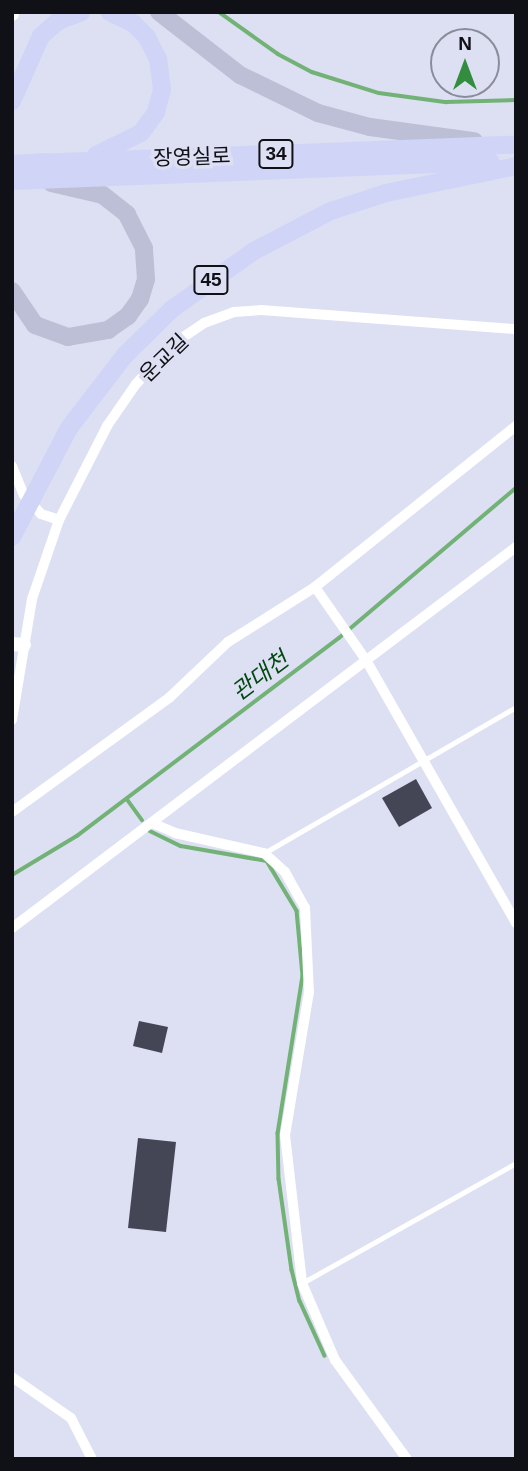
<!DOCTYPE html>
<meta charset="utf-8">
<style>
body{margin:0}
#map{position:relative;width:528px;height:1471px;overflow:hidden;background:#dddff3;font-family:Arial,"Noto Sans KR",sans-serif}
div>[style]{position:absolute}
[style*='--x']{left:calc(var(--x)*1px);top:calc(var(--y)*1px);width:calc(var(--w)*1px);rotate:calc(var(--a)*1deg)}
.stream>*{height:3.5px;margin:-1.75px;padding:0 1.75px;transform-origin:1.75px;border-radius:1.75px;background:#72b276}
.building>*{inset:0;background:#444656}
.service>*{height:5px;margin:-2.5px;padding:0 2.5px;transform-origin:2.5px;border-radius:2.5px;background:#fff}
.minor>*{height:10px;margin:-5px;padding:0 5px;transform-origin:5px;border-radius:5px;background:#fff}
.tertiary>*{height:14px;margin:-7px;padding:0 7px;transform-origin:7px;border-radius:7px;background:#fff}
.primary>*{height:18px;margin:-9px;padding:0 9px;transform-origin:9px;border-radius:9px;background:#bdbfd6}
.trunk>*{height:18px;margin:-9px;padding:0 9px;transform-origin:9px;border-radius:9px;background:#d0d4f7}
span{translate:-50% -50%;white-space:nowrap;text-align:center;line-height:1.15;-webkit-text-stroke:7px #dddff3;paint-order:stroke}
.shield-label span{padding:2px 5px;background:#dddff3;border:2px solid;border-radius:5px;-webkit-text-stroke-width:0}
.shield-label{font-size:19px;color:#101017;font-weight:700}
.street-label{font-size:21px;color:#101017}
.water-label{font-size:23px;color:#00490f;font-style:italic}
.frame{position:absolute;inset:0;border:14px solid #101017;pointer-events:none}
.north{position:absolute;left:430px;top:28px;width:70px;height:70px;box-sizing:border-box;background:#dddff3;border:2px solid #8b8c9b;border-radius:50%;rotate:0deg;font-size:19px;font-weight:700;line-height:28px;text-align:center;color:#101017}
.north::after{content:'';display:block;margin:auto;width:24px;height:32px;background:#338d3e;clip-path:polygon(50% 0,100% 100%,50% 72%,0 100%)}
</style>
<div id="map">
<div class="stream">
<i style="--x:219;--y:12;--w:72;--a:35.4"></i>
<i style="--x:278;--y:54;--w:38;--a:28"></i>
<i style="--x:312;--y:72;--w:70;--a:17.4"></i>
<i style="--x:379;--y:93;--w:68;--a:7.7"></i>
<i style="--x:446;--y:102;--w:70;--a:-1.6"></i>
<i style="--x:127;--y:799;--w:26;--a:54"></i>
<i style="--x:150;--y:831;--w:34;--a:26"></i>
<i style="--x:181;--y:846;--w:87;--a:9.9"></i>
<i style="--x:267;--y:861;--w:58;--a:59"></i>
<i style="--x:297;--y:911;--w:65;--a:84.7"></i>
<i style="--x:303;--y:976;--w:159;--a:99"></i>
<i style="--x:278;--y:1133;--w:46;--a:88.8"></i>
<i style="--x:279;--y:1179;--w:92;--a:81.9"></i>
<i style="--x:292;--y:1270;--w:32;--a:76"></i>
<i style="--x:300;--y:1301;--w:60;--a:65.6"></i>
<i style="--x:12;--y:875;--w:76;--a:-31"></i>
<i style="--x:77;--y:836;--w:328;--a:-37.1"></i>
<i style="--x:339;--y:638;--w:232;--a:-40.3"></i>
</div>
<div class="building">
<i style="clip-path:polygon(416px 779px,432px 808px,399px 827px,382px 798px)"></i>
<i style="clip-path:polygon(139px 1021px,168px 1027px,162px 1053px,133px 1046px)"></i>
<i style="clip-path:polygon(138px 1138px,176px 1142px,166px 1232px,128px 1228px)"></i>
</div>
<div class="service">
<i style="--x:264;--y:853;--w:291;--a:-30.1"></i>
<i style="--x:302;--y:1283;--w:245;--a:-29.3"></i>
</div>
<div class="minor">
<i style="--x:12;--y:466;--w:31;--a:68"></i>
<i style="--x:24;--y:495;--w:25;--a:48"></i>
<i style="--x:41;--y:514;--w:19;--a:18"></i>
<i style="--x:315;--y:587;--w:89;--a:55.1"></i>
<i style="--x:366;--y:660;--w:303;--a:60.3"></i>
<i style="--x:12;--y:720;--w:123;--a:-80.6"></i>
<i style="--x:32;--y:599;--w:83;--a:-71.1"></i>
<i style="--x:59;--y:520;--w:106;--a:-62.9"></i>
<i style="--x:107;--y:426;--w:51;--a:-55.4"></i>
<i style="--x:136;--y:384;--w:54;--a:-47.2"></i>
<i style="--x:173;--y:344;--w:37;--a:-34"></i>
<i style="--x:204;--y:323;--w:32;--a:-20"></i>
<i style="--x:234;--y:312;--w:27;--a:-4"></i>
<i style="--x:261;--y:310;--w:256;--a:4.3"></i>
<i style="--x:12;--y:812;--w:195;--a:-36"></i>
<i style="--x:170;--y:697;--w:80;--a:-43.5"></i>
<i style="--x:228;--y:642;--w:103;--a:-32.3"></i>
<i style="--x:315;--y:587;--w:258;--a:-38.7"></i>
<i style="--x:152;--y:823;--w:25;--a:23"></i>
<i style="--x:175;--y:833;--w:91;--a:12.7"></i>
<i style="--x:264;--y:853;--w:28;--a:42"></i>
<i style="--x:285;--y:872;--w:41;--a:60.9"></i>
<i style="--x:305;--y:908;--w:84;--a:87.3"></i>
<i style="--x:309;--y:992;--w:145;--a:99.5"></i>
<i style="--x:285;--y:1135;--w:149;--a:83.4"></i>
<i style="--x:302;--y:1283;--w:84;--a:66.8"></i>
<i style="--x:335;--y:1360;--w:122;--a:54"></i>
<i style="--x:12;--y:928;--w:632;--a:-37.09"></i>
<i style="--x:12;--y:1377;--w:72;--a:34.8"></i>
<i style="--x:71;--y:1418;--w:46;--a:62.9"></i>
</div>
<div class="tertiary">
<i style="--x:12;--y:14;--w:2;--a:-90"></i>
<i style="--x:12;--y:644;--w:12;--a:5"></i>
</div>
<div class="primary">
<i style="--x:159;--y:12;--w:103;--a:37.9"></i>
<i style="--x:240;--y:75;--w:87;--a:26"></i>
<i style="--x:318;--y:113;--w:54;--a:15.1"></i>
<i style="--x:370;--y:127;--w:105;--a:7.7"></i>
<i style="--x:12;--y:291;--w:41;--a:55.9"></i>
<i style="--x:35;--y:325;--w:35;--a:20"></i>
<i style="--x:68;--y:337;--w:41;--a:-9.9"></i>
<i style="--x:108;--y:330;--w:24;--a:-35"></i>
<i style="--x:128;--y:316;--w:21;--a:-55"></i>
<i style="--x:140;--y:299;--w:21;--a:-73"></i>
<i style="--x:146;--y:279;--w:31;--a:-94"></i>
<i style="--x:144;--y:248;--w:38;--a:-117"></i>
<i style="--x:127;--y:214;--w:31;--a:-142"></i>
<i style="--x:103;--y:195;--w:53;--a:-167"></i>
</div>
<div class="trunk">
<i style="--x:12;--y:101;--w:71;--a:-66"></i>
<i style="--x:41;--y:36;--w:23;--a:-41"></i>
<i style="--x:58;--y:21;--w:25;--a:-21"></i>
<i style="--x:96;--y:155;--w:50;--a:-26.1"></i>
<i style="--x:141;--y:133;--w:26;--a:-54"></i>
<i style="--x:156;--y:112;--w:23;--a:-75"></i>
<i style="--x:162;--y:90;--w:31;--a:-97"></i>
<i style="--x:158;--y:59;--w:25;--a:-117"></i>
<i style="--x:147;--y:37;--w:20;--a:-135"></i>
<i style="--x:133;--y:23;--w:26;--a:-155"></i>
<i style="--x:37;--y:163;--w:479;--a:-2.2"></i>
<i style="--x:12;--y:164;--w:35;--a:-3"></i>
<i style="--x:12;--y:181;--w:479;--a:-2.3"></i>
<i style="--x:12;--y:537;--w:123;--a:-62.4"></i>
<i style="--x:69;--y:428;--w:92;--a:-52.5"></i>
<i style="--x:125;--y:355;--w:66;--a:-44.4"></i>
<i style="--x:172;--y:309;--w:100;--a:-35.3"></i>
<i style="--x:254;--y:251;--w:87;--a:-27.5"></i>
<i style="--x:331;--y:211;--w:58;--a:-18.1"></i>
<i style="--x:386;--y:193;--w:133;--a:-11.7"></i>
</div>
<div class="shield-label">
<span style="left:276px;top:154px">34</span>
<span style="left:211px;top:280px">45</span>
</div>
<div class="street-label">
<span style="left:192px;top:157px;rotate:-2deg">장영실로</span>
<span style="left:164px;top:358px;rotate:-44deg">운교길</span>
</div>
<div class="water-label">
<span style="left:260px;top:676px;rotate:-37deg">관대천</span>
</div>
<div class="frame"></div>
<div class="north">N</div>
</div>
